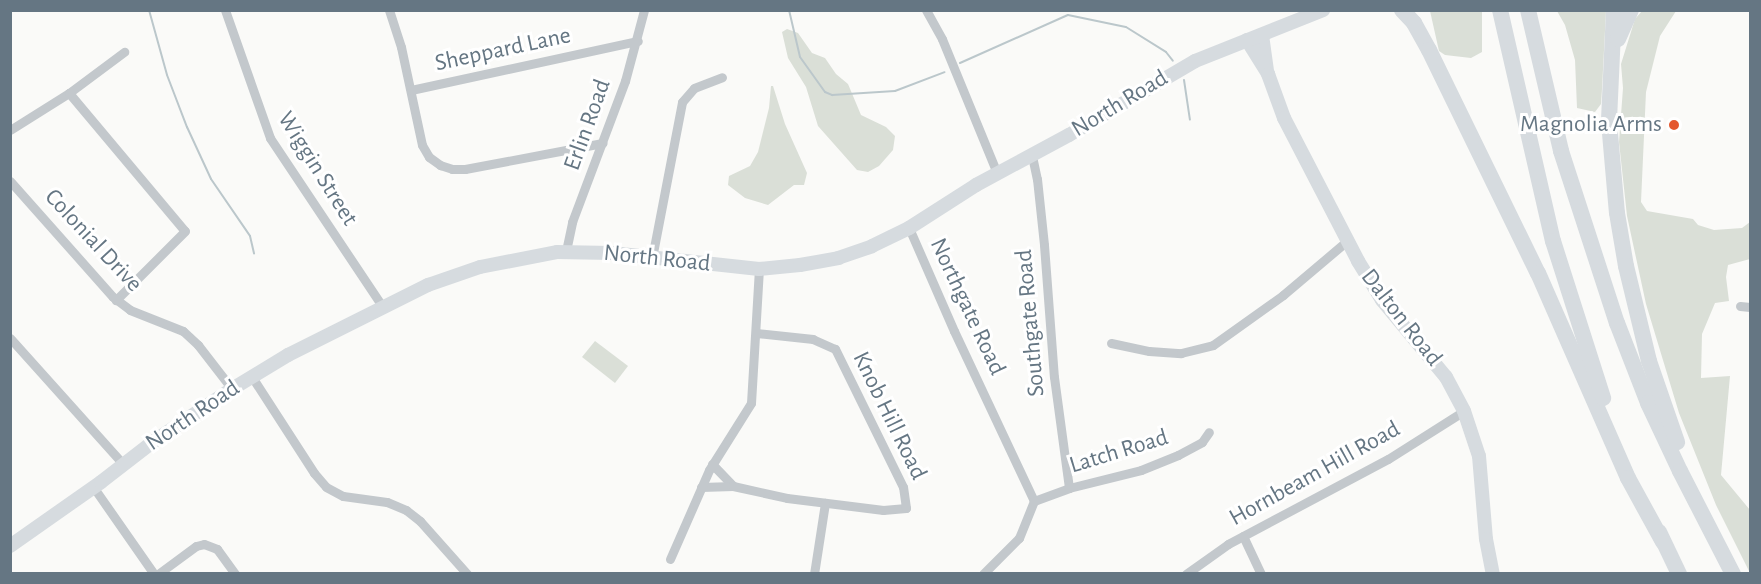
<!DOCTYPE html>
<style>
body{margin:0}
#map{position:relative;width:1761px;height:584px;overflow:hidden;background:#fafaf8;font-family:"Alegreya Sans",sans-serif}
div>[style]{position:absolute}
[style*='--x']{left:calc(var(--x)*1px);top:calc(var(--y)*1px);width:calc(var(--w)*1px);rotate:calc(var(--a)*1deg)}
.green>*{inset:0;background:#dadfd7}
.stream>*{height:2px;margin:-1px;padding:0 1px;transform-origin:1px;border-radius:1px;background:#bbc7cb}
.street>*{height:9px;margin:-4.5px;padding:0 4.5px;transform-origin:4.5px;border-radius:4.5px;background:#c3c8cc}
.secondary>*{height:14px;margin:-7px;padding:0 7px;transform-origin:7px;border-radius:7px;background:#d6dbdf}
.highway>*{height:16px;margin:-8px;padding:0 8px;transform-origin:8px;border-radius:8px;background:#d6dbdf}
.dots>*{width:16px;height:16px;translate:-50% -50%;box-sizing:border-box;border:3px solid #fff;border-radius:50%}
span{translate:-50% -50%;white-space:nowrap;text-align:center;line-height:1.15;-webkit-text-stroke:6px #fff;paint-order:stroke}
.street-label{font-size:24px;color:#657683}
.poi-label{font-size:24px;color:#657683}
.right{translate:-100% -50%;text-align:right}
.frame{position:absolute;inset:0;border:12px solid #657683;pointer-events:none}
</style>
<div id="map">
<div class="green">
<i style="clip-path:polygon(1430px 11px,1482px 11px,1482px 52px,1471px 58px,1445px 55px,1439px 51px)"></i>
<i style="clip-path:polygon(1557px 11px,1606px 11px,1602px 89px,1601px 104px,1595px 112px,1577px 108px,1575px 60px,1565px 25px)"></i>
<i style="clip-path:polygon(1642px 11px,1676px 11px,1660px 36px,1646px 92px,1641px 202px,1647px 211px,1693px 219px,1698px 225px,1714px 230px,1742px 228px,1750px 222px,1750px 259px,1728px 265px,1726px 277px,1729px 301px,1715px 303px,1702px 334px,1701px 378px,1730px 376px,1721px 475px,1750px 510px,1750px 573px,1716px 505px,1679px 413px,1646px 304px,1627px 216px,1619px 142px,1623px 88px,1621px 64px,1635px 19px)"></i>
<i style="clip-path:polygon(787px 29px,798px 33px,812px 53px,825px 58px,836px 74px,848px 84px,861px 115px,886px 127px,895px 136px,893px 150px,879px 166px,868px 172px,857px 170px,818px 126px,806px 87px,788px 58px,782px 32px)"></i>
<i style="clip-path:polygon(771px 86px,773px 86px,785px 124px,807px 173px,804px 185px,794px 185px,768px 205px,745px 198px,728px 185px,729px 176px,750px 166px,758px 152px,769px 108px)"></i>
<i style="clip-path:polygon(595px 341px,628px 366px,615px 383px,582px 357px)"></i>
</div>
<div class="stream">
<i style="--x:149;--y:10;--w:67;--a:74.5"></i>
<i style="--x:167;--y:75;--w:56;--a:69"></i>
<i style="--x:187;--y:127;--w:57;--a:65.2"></i>
<i style="--x:211;--y:179;--w:69;--a:55.6"></i>
<i style="--x:250;--y:236;--w:18;--a:77"></i>
<i style="--x:789;--y:10;--w:48;--a:76.8"></i>
<i style="--x:800;--y:57;--w:43;--a:54.5"></i>
<i style="--x:825;--y:92;--w:8;--a:23"></i>
<i style="--x:832;--y:95;--w:63;--a:-3.6"></i>
<i style="--x:895;--y:91;--w:53;--a:-20.8"></i>
<i style="--x:960;--y:63;--w:118;--a:-24"></i>
<i style="--x:1068;--y:15;--w:59;--a:11.7"></i>
<i style="--x:1126;--y:27;--w:47;--a:32"></i>
<i style="--x:1166;--y:52;--w:11;--a:52"></i>
<i style="--x:1184;--y:80;--w:40;--a:81.5"></i>
</div>
<div class="street">
<i style="--x:225;--y:10;--w:136;--a:70.6"></i>
<i style="--x:270;--y:138;--w:202;--a:56.3"></i>
<i style="--x:389;--y:10;--w:39;--a:72"></i>
<i style="--x:401;--y:47;--w:100;--a:77.9"></i>
<i style="--x:422;--y:145;--w:14;--a:60"></i>
<i style="--x:429;--y:157;--w:14;--a:36"></i>
<i style="--x:440;--y:165;--w:13;--a:18"></i>
<i style="--x:452;--y:169;--w:13;--a:0"></i>
<i style="--x:465;--y:169;--w:140;--a:-10.7"></i>
<i style="--x:926;--y:10;--w:33;--a:61"></i>
<i style="--x:942;--y:39;--w:145;--a:67.7"></i>
<i style="--x:411;--y:90;--w:232;--a:-12.2"></i>
<i style="--x:69;--y:93;--w:180;--a:50"></i>
<i style="--x:185;--y:231;--w:98;--a:135"></i>
<i style="--x:10;--y:130;--w:70;--a:-32.1"></i>
<i style="--x:69;--y:93;--w:69;--a:-36.7"></i>
<i style="--x:1032;--y:156;--w:24;--a:78"></i>
<i style="--x:1037;--y:179;--w:66;--a:83.9"></i>
<i style="--x:1044;--y:245;--w:132;--a:85.7"></i>
<i style="--x:1054;--y:377;--w:112;--a:82.3"></i>
<i style="--x:10;--y:181;--w:155;--a:48.4"></i>
<i style="--x:113;--y:297;--w:21;--a:37"></i>
<i style="--x:130;--y:310;--w:57;--a:21.6"></i>
<i style="--x:183;--y:331;--w:21;--a:43"></i>
<i style="--x:198;--y:345;--w:56;--a:52.3"></i>
<i style="--x:909;--y:228;--w:112;--a:66.4"></i>
<i style="--x:954;--y:331;--w:188;--a:64.8"></i>
<i style="--x:566;--y:251;--w:30;--a:-78"></i>
<i style="--x:572;--y:222;--w:151;--a:-69.4"></i>
<i style="--x:625;--y:81;--w:73;--a:-75"></i>
<i style="--x:652;--y:258;--w:159;--a:-79.1"></i>
<i style="--x:682;--y:102;--w:18;--a:-49"></i>
<i style="--x:694;--y:88;--w:30;--a:-21"></i>
<i style="--x:1740;--y:306;--w:10;--a:6"></i>
<i style="--x:10;--y:338;--w:171;--a:48.1"></i>
<i style="--x:1111;--y:343;--w:39;--a:12"></i>
<i style="--x:1149;--y:351;--w:32;--a:4"></i>
<i style="--x:1181;--y:353;--w:33;--a:-14"></i>
<i style="--x:1213;--y:345;--w:86;--a:-35.5"></i>
<i style="--x:1283;--y:295;--w:84;--a:-40.2"></i>
<i style="--x:252;--y:377;--w:114;--a:57.1"></i>
<i style="--x:314;--y:473;--w:18;--a:49"></i>
<i style="--x:326;--y:487;--w:19;--a:28"></i>
<i style="--x:343;--y:496;--w:44;--a:7.8"></i>
<i style="--x:387;--y:502;--w:21;--a:23"></i>
<i style="--x:406;--y:510;--w:18;--a:38"></i>
<i style="--x:420;--y:521;--w:71;--a:48.4"></i>
<i style="--x:712;--y:464;--w:30;--a:46"></i>
<i style="--x:701;--y:487;--w:32;--a:-2"></i>
<i style="--x:733;--y:486;--w:55;--a:12.5"></i>
<i style="--x:787;--y:498;--w:97;--a:7.1"></i>
<i style="--x:883;--y:510;--w:23;--a:-5"></i>
<i style="--x:906;--y:508;--w:21;--a:-98"></i>
<i style="--x:903;--y:487;--w:154;--a:-116.2"></i>
<i style="--x:835;--y:349;--w:24;--a:-156"></i>
<i style="--x:813;--y:339;--w:57;--a:-174"></i>
<i style="--x:94;--y:488;--w:105;--a:55.1"></i>
<i style="--x:1034;--y:501;--w:37;--a:-20"></i>
<i style="--x:1069;--y:488;--w:74;--a:-14"></i>
<i style="--x:1141;--y:470;--w:40;--a:-22"></i>
<i style="--x:1178;--y:455;--w:27;--a:-28"></i>
<i style="--x:1202;--y:442;--w:12;--a:-55"></i>
<i style="--x:1243;--y:536;--w:42;--a:64.7"></i>
<i style="--x:670;--y:559;--w:97;--a:-66.3"></i>
<i style="--x:709;--y:470;--w:79;--a:-57.9"></i>
<i style="--x:751;--y:403;--w:134;--a:-86.6"></i>
<i style="--x:158;--y:574;--w:47;--a:-36.4"></i>
<i style="--x:196;--y:546;--w:8;--a:-14"></i>
<i style="--x:204;--y:544;--w:14;--a:21"></i>
<i style="--x:217;--y:549;--w:31;--a:54"></i>
<i style="--x:814;--y:574;--w:72;--a:-81.2"></i>
<i style="--x:983;--y:574;--w:51;--a:-45"></i>
<i style="--x:1019;--y:538;--w:40;--a:-68"></i>
<i style="--x:1186;--y:574;--w:52;--a:-35.5"></i>
<i style="--x:1228;--y:544;--w:181;--a:-28"></i>
<i style="--x:1388;--y:459;--w:90;--a:-32.3"></i>
</div>
<div class="secondary">
<i style="--x:1262;--y:35;--w:34;--a:82"></i>
<i style="--x:1247;--y:40;--w:40;--a:58"></i>
<i style="--x:1268;--y:74;--w:47;--a:70"></i>
<i style="--x:1284;--y:118;--w:161;--a:62.6"></i>
<i style="--x:1358;--y:261;--w:46;--a:58.4"></i>
<i style="--x:1382;--y:300;--w:100;--a:50.3"></i>
<i style="--x:1446;--y:377;--w:38;--a:62"></i>
<i style="--x:1464;--y:411;--w:47;--a:71.6"></i>
<i style="--x:1479;--y:456;--w:83;--a:85.2"></i>
<i style="--x:1486;--y:539;--w:36;--a:79"></i>
<i style="--x:10;--y:546;--w:111;--a:-35.1"></i>
<i style="--x:101;--y:482;--w:67;--a:-37.7"></i>
<i style="--x:154;--y:441;--w:94;--a:-33.7"></i>
<i style="--x:232;--y:389;--w:66;--a:-31.3"></i>
<i style="--x:288;--y:355;--w:157;--a:-26.6"></i>
<i style="--x:428;--y:285;--w:55;--a:-19.1"></i>
<i style="--x:480;--y:267;--w:78;--a:-11"></i>
<i style="--x:557;--y:252;--w:55;--a:1"></i>
<i style="--x:612;--y:253;--w:148;--a:6.2"></i>
<i style="--x:759;--y:269;--w:41;--a:-5.6"></i>
<i style="--x:800;--y:265;--w:39;--a:-10"></i>
<i style="--x:838;--y:258;--w:36;--a:-19"></i>
<i style="--x:872;--y:246;--w:41;--a:-25.9"></i>
<i style="--x:909;--y:228;--w:80;--a:-32.7"></i>
<i style="--x:976;--y:185;--w:106;--a:-28.3"></i>
<i style="--x:1069;--y:135;--w:146;--a:-30.4"></i>
<i style="--x:1195;--y:61;--w:138;--a:-21.7"></i>
</div>
<div class="highway">
<i style="--x:1402;--y:10;--w:18;--a:47"></i>
<i style="--x:1414;--y:23;--w:31;--a:61"></i>
<i style="--x:1429;--y:50;--w:248;--a:64"></i>
<i style="--x:1538;--y:273;--w:224;--a:66.3"></i>
<i style="--x:1628;--y:478;--w:73;--a:61.3"></i>
<i style="--x:1500;--y:10;--w:237;--a:77.1"></i>
<i style="--x:1553;--y:241;--w:165;--a:72.3"></i>
<i style="--x:1528;--y:10;--w:145;--a:76.8"></i>
<i style="--x:1561;--y:151;--w:181;--a:72"></i>
<i style="--x:1617;--y:323;--w:86;--a:68.8"></i>
<i style="--x:1648;--y:403;--w:75;--a:64.8"></i>
<i style="--x:1680;--y:471;--w:116;--a:62.8"></i>
<i style="--x:1614;--y:10;--w:112;--a:92.6"></i>
<i style="--x:1609;--y:122;--w:91;--a:85"></i>
<i style="--x:1617;--y:213;--w:54;--a:80.4"></i>
<i style="--x:1626;--y:266;--w:98;--a:76.4"></i>
<i style="--x:1649;--y:361;--w:86;--a:70.9"></i>
<i style="--x:1618;--y:39;--w:32;--a:-66"></i>
<i style="--x:1659;--y:532;--w:47;--a:64.5"></i>
</div>
<div class="dots">
<i style="left:1674px;top:125px;background:#e4572e"></i>
</div>
<div class="street-label">
<span style="left:503px;top:50px;rotate:-12deg">Sheppard Lane</span>
<span style="left:1120px;top:104px;rotate:-31deg">North Road</span>
<span style="left:588px;top:125px;rotate:-70deg">Erlin Road</span>
<span style="left:317px;top:169px;rotate:58deg">Wiggin Street</span>
<span style="left:93px;top:241px;rotate:47deg">Colonial Drive</span>
<span style="left:657px;top:259px;rotate:6deg">North Road</span>
<span style="left:967px;top:307px;rotate:65deg">Northgate Road</span>
<span style="left:1401px;top:318px;rotate:52deg">Dalton Road</span>
<span style="left:1031px;top:323px;rotate:-95deg">Southgate Road</span>
<span style="left:193px;top:416px;rotate:-34deg">North Road</span>
<span style="left:889px;top:416px;rotate:64deg">Knob Hill Road</span>
<span style="left:1119px;top:452px;rotate:-17deg">Latch Road</span>
<span style="left:1315px;top:474px;rotate:-29deg">Hornbeam Hill Road</span>
</div>
<div class="poi-label">
<span class="right" style="left:1662px;top:125px">Magnolia Arms</span>
</div>
<div class="frame"></div>
</div>
